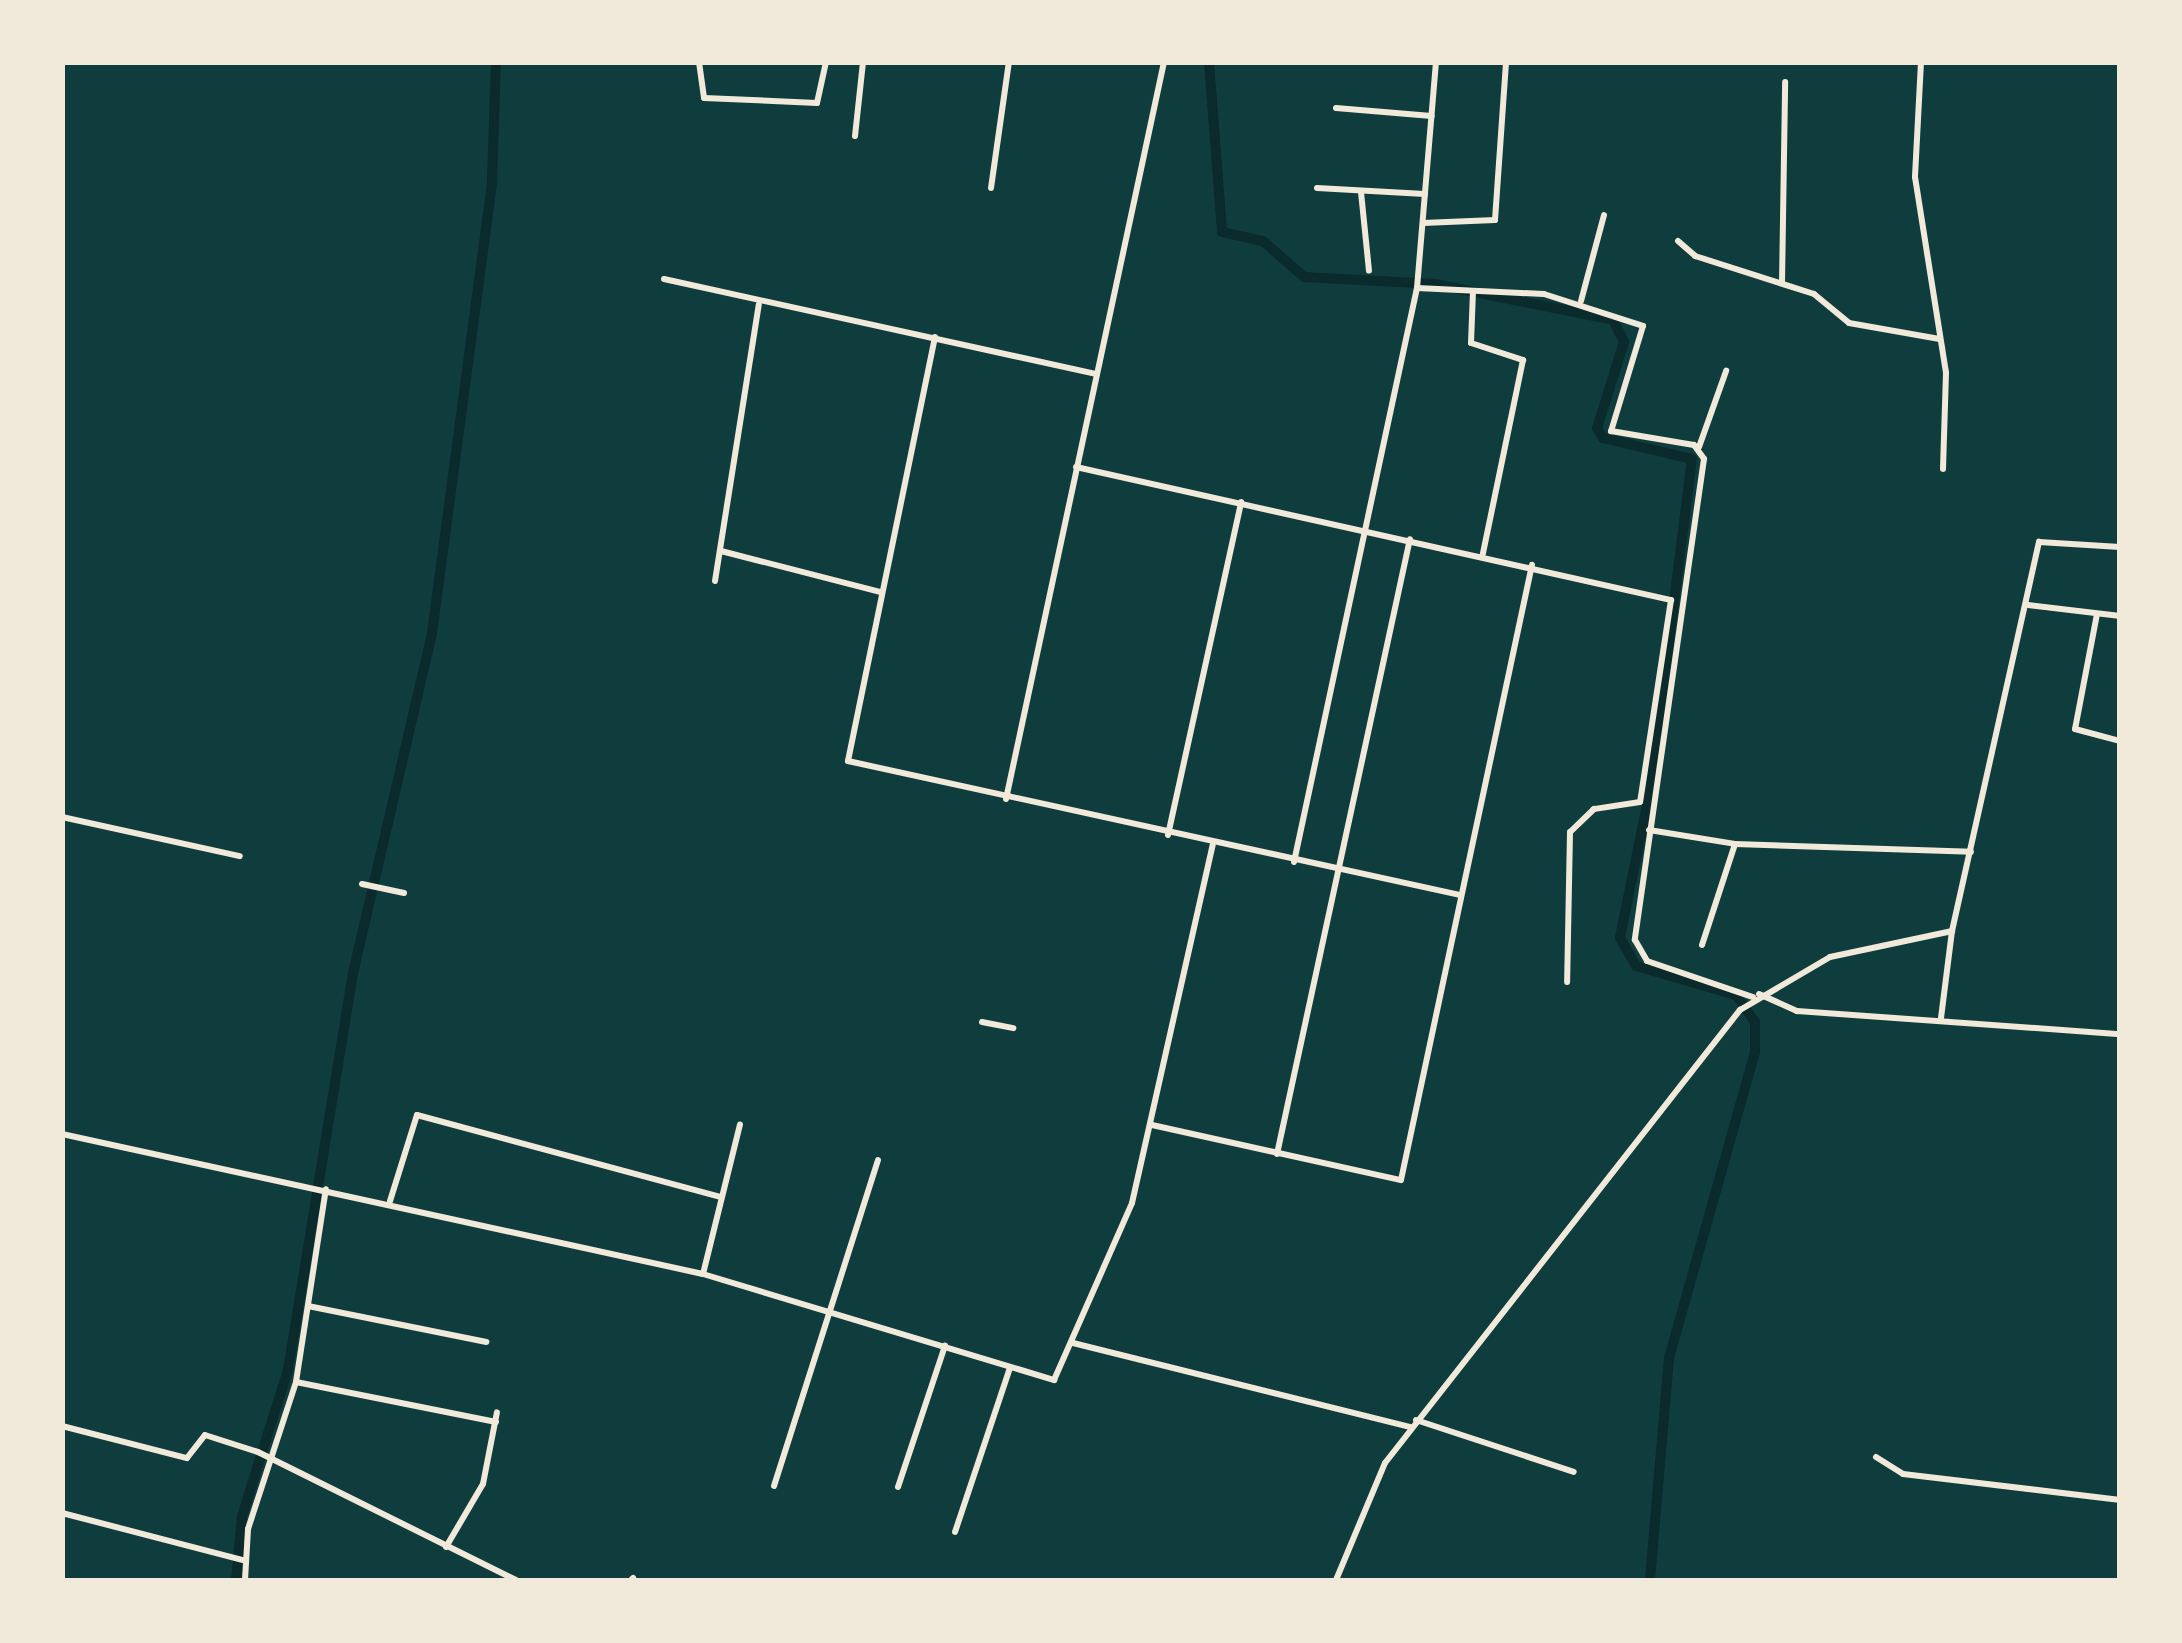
<!DOCTYPE html>
<style>
body{margin:0}
#map{position:relative;width:2182px;height:1643px;overflow:hidden;background:#0f3d3e;font-family:Georgia,serif}
div>[style]{position:absolute}
[style*='--x']{left:calc(var(--x)*1px);top:calc(var(--y)*1px);width:calc(var(--w)*1px);rotate:calc(var(--a)*1deg)}
.canal>*{height:10px;margin:-5px;padding:0 5px;transform-origin:5px;border-radius:5px;background:#0a2a2b}
.minor>*{height:6px;margin:-3px;padding:0 3px;transform-origin:3px;border-radius:3px;background:#f1e9da}
span{translate:-50% -50%;white-space:nowrap;text-align:center;line-height:1.15;-webkit-text-stroke:8px #f1e9da;paint-order:stroke}
.frame{position:absolute;inset:0;border:65px solid #f1e9da;pointer-events:none}
</style>
<div id="map">
<div class="canal">
<i style="--x:1209;--y:62;--w:170;--a:85.6"></i>
<i style="--x:1222;--y:232;--w:42;--a:12.4"></i>
<i style="--x:1263;--y:241;--w:55;--a:41.3"></i>
<i style="--x:1304;--y:277;--w:131;--a:3.1"></i>
<i style="--x:1435;--y:284;--w:182;--a:11.4"></i>
<i style="--x:1613;--y:320;--w:25;--a:63"></i>
<i style="--x:1624;--y:342;--w:90;--a:107.4"></i>
<i style="--x:1597;--y:428;--w:12;--a:59"></i>
<i style="--x:1603;--y:438;--w:91;--a:13.3"></i>
<i style="--x:1692;--y:459;--w:329;--a:97.2"></i>
<i style="--x:1651;--y:785;--w:156;--a:101.5"></i>
<i style="--x:1620;--y:938;--w:32;--a:60"></i>
<i style="--x:1636;--y:966;--w:104;--a:16.2"></i>
<i style="--x:1736;--y:995;--w:33;--a:55"></i>
<i style="--x:1755;--y:1022;--w:30;--a:90"></i>
<i style="--x:1755;--y:1052;--w:318;--a:105.7"></i>
<i style="--x:1669;--y:1358;--w:223;--a:94.9"></i>
<i style="--x:236;--y:1580;--w:64;--a:-84.6"></i>
<i style="--x:242;--y:1516;--w:153;--a:-72.5"></i>
<i style="--x:288;--y:1370;--w:402;--a:-80.7"></i>
<i style="--x:353;--y:973;--w:349;--a:-76.9"></i>
<i style="--x:432;--y:633;--w:456;--a:-82.4"></i>
<i style="--x:492;--y:181;--w:119;--a:-88.1"></i>
</div>
<div class="minor">
<i style="--x:699;--y:62;--w:36;--a:82"></i>
<i style="--x:704;--y:98;--w:113;--a:2.5"></i>
<i style="--x:817;--y:103;--w:42;--a:-77.6"></i>
<i style="--x:1921;--y:62;--w:115;--a:93"></i>
<i style="--x:1915;--y:177;--w:198;--a:81"></i>
<i style="--x:1946;--y:373;--w:96;--a:91.8"></i>
<i style="--x:1336;--y:108;--w:96;--a:4.8"></i>
<i style="--x:855;--y:136;--w:74;--a:-83.8"></i>
<i style="--x:991;--y:188;--w:127;--a:-81.9"></i>
<i style="--x:1317;--y:188;--w:108;--a:3.2"></i>
<i style="--x:1361;--y:192;--w:79;--a:84.2"></i>
<i style="--x:1423;--y:223;--w:72;--a:-2.4"></i>
<i style="--x:1495;--y:220;--w:158;--a:-86"></i>
<i style="--x:1678;--y:241;--w:23;--a:41"></i>
<i style="--x:1695;--y:256;--w:125;--a:17.7"></i>
<i style="--x:1814;--y:294;--w:45;--a:39.6"></i>
<i style="--x:1849;--y:323;--w:92;--a:10"></i>
<i style="--x:664;--y:279;--w:443;--a:12.4"></i>
<i style="--x:1782;--y:283;--w:201;--a:-89.1"></i>
<i style="--x:1417;--y:288;--w:127;--a:2.7"></i>
<i style="--x:1544;--y:294;--w:104;--a:17.9"></i>
<i style="--x:1643;--y:326;--w:110;--a:106.9"></i>
<i style="--x:1611;--y:431;--w:84;--a:9.6"></i>
<i style="--x:1694;--y:445;--w:17;--a:54"></i>
<i style="--x:1704;--y:459;--w:486;--a:98.2"></i>
<i style="--x:1635;--y:940;--w:24;--a:60"></i>
<i style="--x:1647;--y:961;--w:112;--a:18.8"></i>
<i style="--x:1473;--y:291;--w:52;--a:92.2"></i>
<i style="--x:1471;--y:343;--w:55;--a:18.1"></i>
<i style="--x:1523;--y:360;--w:198;--a:101.7"></i>
<i style="--x:1581;--y:301;--w:89;--a:-75"></i>
<i style="--x:935;--y:337;--w:433;--a:101.6"></i>
<i style="--x:848;--y:761;--w:626;--a:12.35"></i>
<i style="--x:1699;--y:447;--w:81;--a:-70.4"></i>
<i style="--x:1076;--y:467;--w:610;--a:12.6"></i>
<i style="--x:1671;--y:600;--w:204;--a:98.7"></i>
<i style="--x:1640;--y:802;--w:47;--a:171.3"></i>
<i style="--x:1594;--y:809;--w:33;--a:136"></i>
<i style="--x:1570;--y:832;--w:150;--a:91.1"></i>
<i style="--x:721;--y:551;--w:165;--a:14.4"></i>
<i style="--x:715;--y:581;--w:280;--a:-81"></i>
<i style="--x:2028;--y:605;--w:93;--a:6.8"></i>
<i style="--x:2097;--y:614;--w:117;--a:100.8"></i>
<i style="--x:2075;--y:729;--w:47;--a:14.9"></i>
<i style="--x:1006;--y:799;--w:754;--a:-77.9"></i>
<i style="--x:62;--y:817;--w:182;--a:12.4"></i>
<i style="--x:1649;--y:830;--w:87;--a:9.2"></i>
<i style="--x:1735;--y:844;--w:236;--a:1.9"></i>
<i style="--x:1168;--y:835;--w:341;--a:-77.6"></i>
<i style="--x:1294;--y:862;--w:587;--a:-77.91"></i>
<i style="--x:1417;--y:288;--w:227;--a:-85.2"></i>
<i style="--x:362;--y:884;--w:43;--a:12.1"></i>
<i style="--x:1702;--y:945;--w:106;--a:-71.9"></i>
<i style="--x:1759;--y:994;--w:42;--a:24.1"></i>
<i style="--x:1797;--y:1011;--w:324;--a:4.1"></i>
<i style="--x:1941;--y:1018;--w:88;--a:-82.8"></i>
<i style="--x:982;--y:1022;--w:32;--a:11"></i>
<i style="--x:1152;--y:1125;--w:255;--a:12.5"></i>
<i style="--x:1401;--y:1180;--w:629;--a:-77.98"></i>
<i style="--x:62;--y:1134;--w:656;--a:12.32"></i>
<i style="--x:703;--y:1274;--w:367;--a:16.8"></i>
<i style="--x:1054;--y:1380;--w:193;--a:-66.2"></i>
<i style="--x:1132;--y:1203;--w:367;--a:-77.3"></i>
<i style="--x:1277;--y:1154;--w:629;--a:-77.8"></i>
<i style="--x:390;--y:1201;--w:90;--a:-72.6"></i>
<i style="--x:417;--y:1115;--w:315;--a:15.1"></i>
<i style="--x:703;--y:1274;--w:154;--a:-76.1"></i>
<i style="--x:308;--y:1306;--w:182;--a:11.4"></i>
<i style="--x:1073;--y:1343;--w:348;--a:14"></i>
<i style="--x:296;--y:1382;--w:204;--a:11.3"></i>
<i style="--x:1416;--y:1420;--w:166;--a:18.2"></i>
<i style="--x:62;--y:1426;--w:129;--a:14.4"></i>
<i style="--x:187;--y:1458;--w:29;--a:-52"></i>
<i style="--x:205;--y:1435;--w:56;--a:17.8"></i>
<i style="--x:258;--y:1452;--w:288;--a:26.4"></i>
<i style="--x:1876;--y:1457;--w:32;--a:32"></i>
<i style="--x:1903;--y:1474;--w:219;--a:6.8"></i>
<i style="--x:774;--y:1486;--w:342;--a:-72.3"></i>
<i style="--x:898;--y:1487;--w:149;--a:-71.6"></i>
<i style="--x:62;--y:1513;--w:190;--a:14.6"></i>
<i style="--x:955;--y:1532;--w:173;--a:-71.5"></i>
<i style="--x:446;--y:1547;--w:73;--a:-59.6"></i>
<i style="--x:483;--y:1484;--w:73;--a:-79"></i>
<i style="--x:245;--y:1580;--w:51;--a:-86.6"></i>
<i style="--x:248;--y:1529;--w:155;--a:-71.9"></i>
<i style="--x:296;--y:1382;--w:195;--a:-81.2"></i>
<i style="--x:631;--y:1580;--w:3;--a:-45"></i>
<i style="--x:1336;--y:1580;--w:127;--a:-67.3"></i>
<i style="--x:1385;--y:1463;--w:576;--a:-51.92"></i>
<i style="--x:1740;--y:1010;--w:104;--a:-30.5"></i>
<i style="--x:1830;--y:957;--w:125;--a:-12"></i>
<i style="--x:1952;--y:931;--w:399;--a:-77.4"></i>
<i style="--x:2039;--y:542;--w:81;--a:3.5"></i>
</div>
<div class="frame"></div>
</div>
